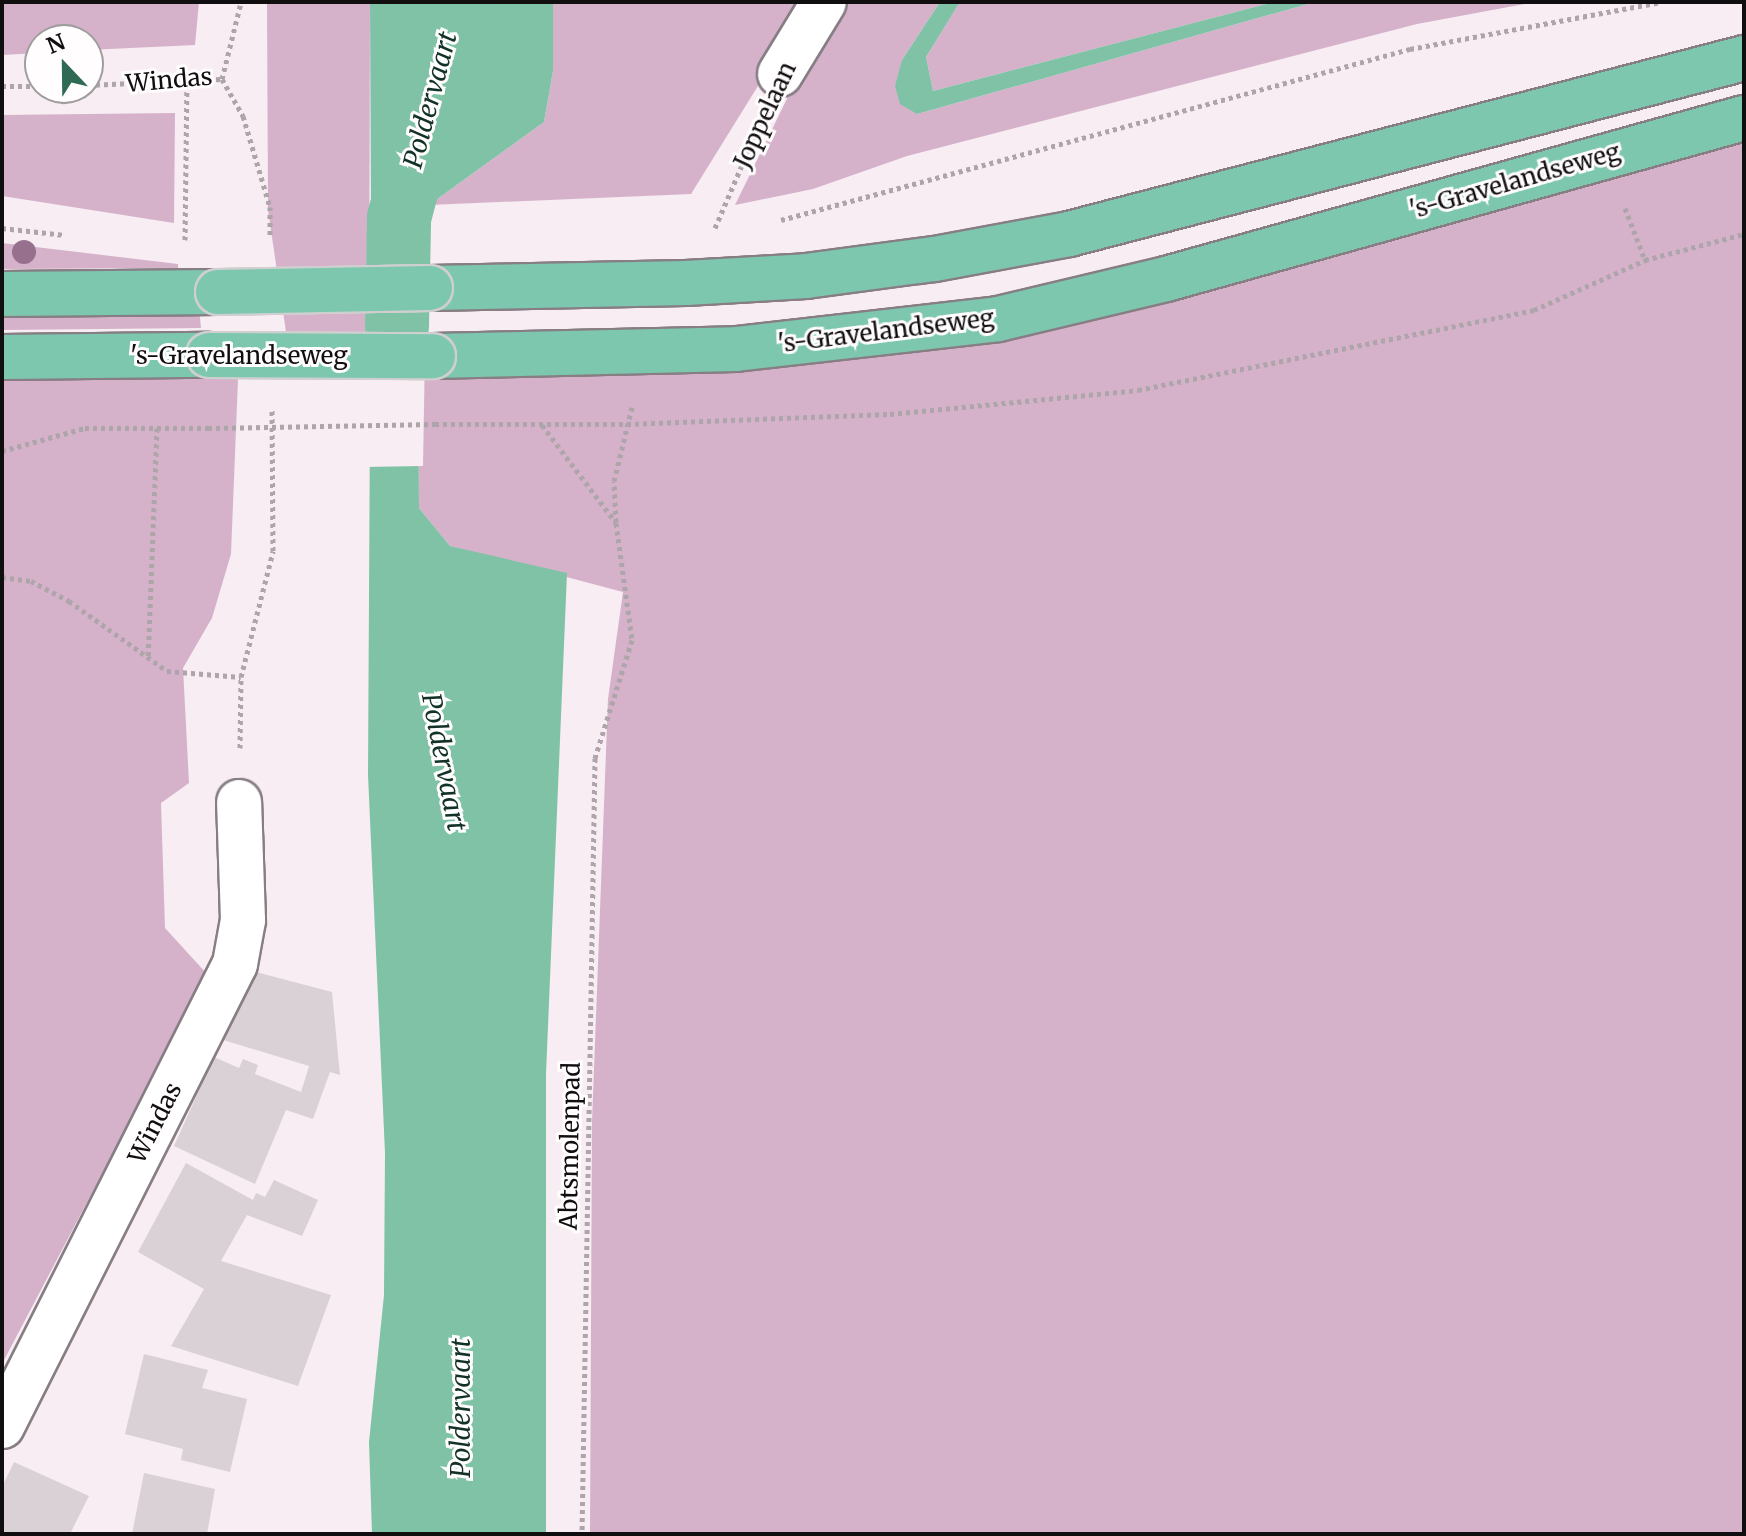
<!DOCTYPE html>
<style>
body{margin:0}
#map{position:relative;width:1746px;height:1536px;overflow:hidden;background:#f7edf3;font-family:Merriweather,serif}
div>[style]{position:absolute}
[style*='--x']{left:calc(var(--x)*1px);top:calc(var(--y)*1px);width:calc(var(--w)*1px);rotate:calc(var(--a)*1deg)}
.green>*{inset:0;background:#d5b2ca}
.water>*{inset:0;background:#7fc2a6}
.pier>*{inset:0;background:#f7edf3}
.canal>*{height:64px;margin:-32px;padding:0 32px;transform-origin:32px;border-radius:32px;background:#7fc2a6}
.building>*{inset:0;background:#dad1d7}
.path>*{height:5px;margin-top:-2.5px;transform-origin:0;background:repeating-linear-gradient(90deg,#ada5aa 0 4px,transparent 0 8px)}
.roads{filter:drop-shadow(2px 0 #877e84) drop-shadow(-2px 0 #877e84) drop-shadow(0 2px #877e84) drop-shadow(0 -2px #877e84)}
.minor>*{height:44px;margin:-22px;padding:0 22px;transform-origin:22px;border-radius:22px;background:#fff}
.major>*{height:44px;margin:-22px;padding:0 22px;transform-origin:22px;border-radius:22px;background:#7dc7af}
.path-bridge>*{height:5px;margin-top:-2.5px;transform-origin:0;background:repeating-linear-gradient(90deg,#ada5aa 0 4px,transparent 0 8px)}
.bridges{filter:drop-shadow(2px 0 #cfcfcf) drop-shadow(-2px 0 #cfcfcf) drop-shadow(0 2px #cfcfcf) drop-shadow(0 -2px #cfcfcf)}
.major-bridge>*{height:44px;margin:-22px;padding:0 22px;transform-origin:22px;border-radius:22px;background:#7dc7af}
.trees>*{width:24px;height:24px;margin:-12px;border-radius:50%;background:#97708e}
span{translate:-50% -50%;white-space:nowrap;text-align:center;line-height:1.15;-webkit-text-stroke:6px #fffdfe;paint-order:stroke}
.street-label{font-size:24px;color:#110e10}
.water-label{font-size:26px;color:#133227;font-style:italic}
.frame{position:absolute;inset:0;border:4px solid #110e10;pointer-events:none}
.north{position:absolute;left:24px;top:24px;width:80px;height:80px;box-sizing:border-box;background:#fffdfe;border:2px solid #a09d9f;border-radius:50%;rotate:338deg;font-size:22px;font-weight:700;line-height:32px;text-align:center;color:#110e10}
.north::after{content:'';display:block;margin:auto;width:28px;height:36px;background:#2f6a54;clip-path:polygon(50% 0,100% 100%,50% 72%,0 100%)}
</style>
<div id="map">
<div class="green">
<i style="clip-path:polygon(2px 2px,199px 2px,195px 45px,88px 50px,88px 40px,40px 40px,40px 53px,2px 55px)"></i>
<i style="clip-path:polygon(267px 2px,370px 2px,369px 349px,289px 352px,268px 210px)"></i>
<i style="clip-path:polygon(553px 2px,810px 2px,691px 194px,429px 205px,544px 122px,553px 71px)"></i>
<i style="clip-path:polygon(842px 2px,940px 2px,902px 60px,917px 114px,1315px 2px,1536px 2px,1417px 24px,907px 156px,813px 189px,735px 205px,802px 68px)"></i>
<i style="clip-path:polygon(960px 2px,1274px 2px,933px 91px,926px 57px)"></i>
<i style="clip-path:polygon(175px 113px,174px 223px,2px 196px,2px 115px)"></i>
<i style="clip-path:polygon(1744px 138px,1744px 1534px,590px 1534px,592px 1122px,608px 699px,623px 592px,450px 546px,419px 508px,418px 347px,832px 334px)"></i>
<i style="clip-path:polygon(2px 243px,178px 264px,178px 268px,2px 269px)"></i>
<i style="clip-path:polygon(199px 308px,201px 328px,2px 330px,2px 311px)"></i>
<i style="clip-path:polygon(239px 354px,231px 554px,212px 618px,183px 668px,189px 783px,161px 803px,165px 928px,207px 974px,2px 1364px,2px 360px)"></i>
</div>
<div class="water">
<i style="clip-path:polygon(370px 2px,553px 2px,553px 71px,544px 122px,429px 205px,371px 207px)"></i>
<i style="clip-path:polygon(940px 2px,960px 2px,926px 57px,933px 91px,1274px 2px,1315px 2px,917px 114px,900px 104px,895px 86px,902px 60px)"></i>
<i style="clip-path:polygon(371px 239px,418px 347px,419px 508px,450px 546px,567px 573px,546px 1074px,546px 1534px,372px 1534px,369px 1442px,384px 1295px,385px 1153px,368px 775px)"></i>
</div>
<div class="pier">
<i style="clip-path:polygon(427px 234px,423px 466px,364px 467px,367px 239px)"></i>
</div>
<div class="canal">
<i style="--x:397;--y:327;--w:109;--a:-88.9"></i>
<i style="--x:399;--y:218;--w:223;--a:-75.2"></i>
</div>
<div class="building">
<i style="clip-path:polygon(252px 971px,332px 992px,340px 1075px,330px 1072px,313px 1119px,286px 1110px,255px 1184px,174px 1146px,214px 1057px,239px 1068px,243px 1059px,258px 1065px,255px 1074px,301px 1092px,309px 1066px,220px 1039px)"></i>
<i style="clip-path:polygon(186px 1163px,253px 1200px,256px 1193px,265px 1197px,274px 1180px,318px 1200px,302px 1236px,247px 1215px,221px 1261px,331px 1295px,298px 1386px,171px 1346px,204px 1289px,138px 1252px)"></i>
<i style="clip-path:polygon(144px 1354px,208px 1370px,202px 1388px,247px 1399px,230px 1472px,181px 1460px,183px 1449px,125px 1434px)"></i>
<i style="clip-path:polygon(14px 1462px,89px 1496px,70px 1534px,2px 1534px,2px 1487px)"></i>
<i style="clip-path:polygon(144px 1473px,215px 1489px,207px 1534px,132px 1534px)"></i>
</div>
<div class="path">
<i style="--x:222;--y:79;--w:43;--a:60.4"></i>
<i style="--x:243;--y:116;--w:95;--a:73.5"></i>
<i style="--x:270;--y:207;--w:29;--a:90"></i>
<i style="--x:222;--y:79;--w:79;--a:-76.1"></i>
<i style="--x:88;--y:85;--w:134;--a:-2.6"></i>
<i style="--x:2;--y:86;--w:38;--a:0"></i>
<i style="--x:1625;--y:208;--w:56;--a:69"></i>
<i style="--x:781;--y:220;--w:652;--a:-15.21"></i>
<i style="--x:1410;--y:49;--w:254;--a:-10.6"></i>
<i style="--x:2;--y:228;--w:63;--a:6.3"></i>
<i style="--x:715;--y:228;--w:114;--a:-66.8"></i>
<i style="--x:185;--y:240;--w:157;--a:-89.3"></i>
<i style="--x:435;--y:424;--w:192;--a:0"></i>
<i style="--x:627;--y:424;--w:263;--a:-2.2"></i>
<i style="--x:890;--y:414;--w:249;--a:-5.5"></i>
<i style="--x:1138;--y:390;--w:404;--a:-11.4"></i>
<i style="--x:1534;--y:310;--w:122;--a:-24.2"></i>
<i style="--x:1645;--y:260;--w:102;--a:-14.7"></i>
<i style="--x:542;--y:425;--w:123;--a:52.9"></i>
<i style="--x:616;--y:523;--w:118;--a:82.2"></i>
<i style="--x:632;--y:640;--w:124;--a:107.4"></i>
<i style="--x:595;--y:758;--w:776;--a:90.96"></i>
<i style="--x:157;--y:428;--w:51;--a:0"></i>
<i style="--x:2;--y:451;--w:86;--a:-15.5"></i>
<i style="--x:85;--y:428;--w:72;--a:0"></i>
<i style="--x:157;--y:428;--w:230;--a:92.2"></i>
<i style="--x:616;--y:522;--w:41;--a:-92.8"></i>
<i style="--x:614;--y:481;--w:76;--a:-76.3"></i>
<i style="--x:2;--y:577;--w:29;--a:8"></i>
<i style="--x:31;--y:581;--w:43;--a:27.8"></i>
<i style="--x:69;--y:601;--w:120;--a:35.5"></i>
<i style="--x:167;--y:671;--w:74;--a:4.6"></i>
<i style="--x:240;--y:748;--w:71;--a:-89.2"></i>
<i style="--x:241;--y:677;--w:130;--a:-75.7"></i>
<i style="--x:273;--y:551;--w:141;--a:-90.4"></i>
</div>
<div class="roads">
<div class="minor">
<i style="--x:780;--y:74;--w:84;--a:-58.6"></i>
<i style="--x:2;--y:1426;--w:517;--a:-63.24"></i>
<i style="--x:235;--y:964;--w:45;--a:-79.7"></i>
<i style="--x:243;--y:920;--w:118;--a:-91.9"></i>
</div>
<div class="major">
<i style="--x:430;--y:288;--w:256;--a:-1.1"></i>
<i style="--x:686;--y:283;--w:120;--a:-3.3"></i>
<i style="--x:806;--y:276;--w:129;--a:-7.6"></i>
<i style="--x:934;--y:259;--w:137;--a:-10.5"></i>
<i style="--x:1069;--y:234;--w:698;--a:-14.61"></i>
<i style="--x:2;--y:294;--w:216;--a:-0.5"></i>
<i style="--x:433;--y:356;--w:303;--a:-1.3"></i>
<i style="--x:736;--y:349;--w:264;--a:-6.5"></i>
<i style="--x:998;--y:319;--w:173;--a:-13.4"></i>
<i style="--x:1166;--y:279;--w:600;--a:-15.57"></i>
<i style="--x:2;--y:357;--w:207;--a:-0.6"></i>
</div>
</div>
<div class="path-bridge">
<i style="--x:208;--y:428;--w:227;--a:-1"></i>
</div>
<div class="bridges">
<div class="major-bridge">
<i style="--x:218;--y:292;--w:212;--a:-1.1"></i>
<i style="--x:209;--y:355;--w:224;--a:0.3"></i>
</div>
</div>
<div class="trees">
<i style="left:24px;top:252px"></i>
</div>
<div class="street-label">
<span style="left:169px;top:80px;rotate:-5deg">Windas</span>
<span style="left:765px;top:115px;rotate:-65deg">Joppelaan</span>
<span style="left:1515px;top:181px;rotate:-16deg">'s-Gravelandseweg</span>
<span style="left:886px;top:331px;rotate:-7deg">'s-Gravelandseweg</span>
<span style="left:239px;top:356px">'s-Gravelandseweg</span>
<span style="left:155px;top:1123px;rotate:-63deg">Windas</span>
<span style="left:570px;top:1146px;rotate:-89deg">Abtsmolenpad</span>
</div>
<div class="water-label">
<span style="left:430px;top:100px;rotate:-75deg">Poldervaart</span>
<span style="left:444px;top:762px;rotate:79deg">Poldervaart</span>
<span style="left:461px;top:1408px;rotate:-90deg">Poldervaart</span>
</div>
<div class="frame"></div>
<div class="north">N</div>
</div>
